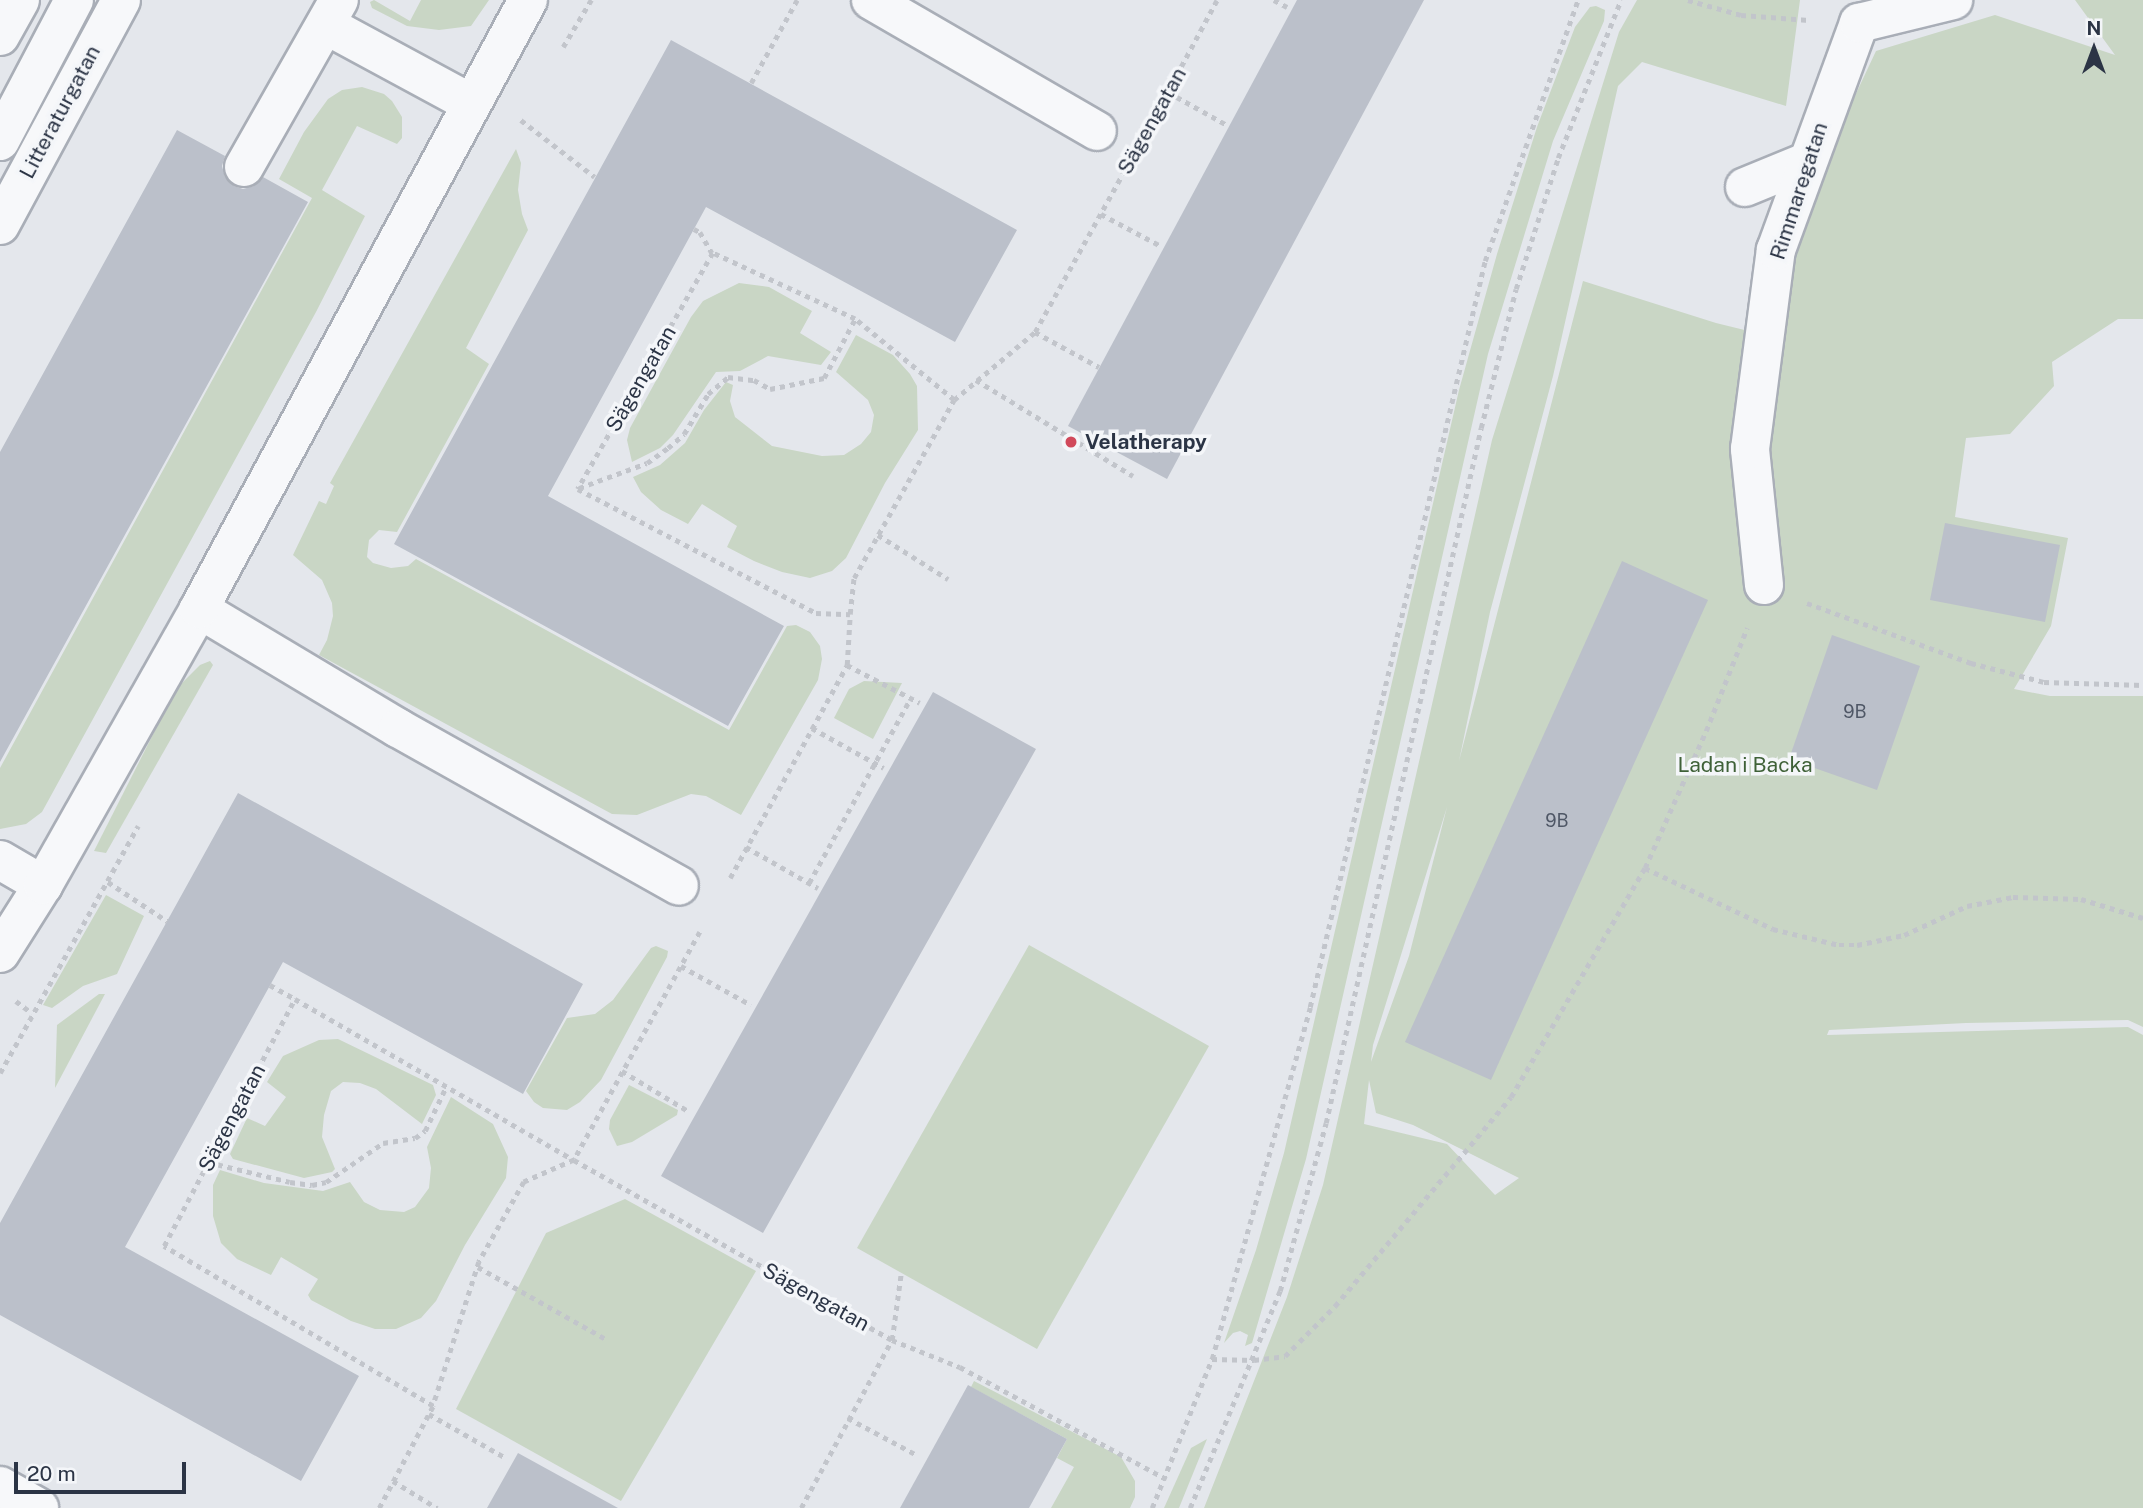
<!DOCTYPE html>
<meta charset="utf-8">
<style>
body{margin:0}
#map{position:relative;width:2143px;height:1508px;overflow:hidden;background:#e4e7ec;font-family:"Public Sans",sans-serif}
div>[style]{position:absolute}
[style*='--x']{left:calc(var(--x)*1px);top:calc(var(--y)*1px);width:calc(var(--w)*1px);rotate:calc(var(--a)*1deg)}
.green>*{inset:0;background:#c9d6c5}
.building>*{inset:0;background:#bbc0ca}
.path>*{height:4.5px;margin-top:-2.25px;transform-origin:0;background:repeating-linear-gradient(90deg,#c2c5cb 0 5px,transparent 0 10px)}
.roads{filter:drop-shadow(2px 0 #a9aeb7) drop-shadow(-2px 0 #a9aeb7) drop-shadow(0 2px #a9aeb7) drop-shadow(0 -2px #a9aeb7)}
.minor>*{height:38px;margin:-19px;padding:0 19px;transform-origin:19px;border-radius:19px;background:#f7f8fa}
.dots>*{width:19px;height:19px;translate:-50% -50%;box-sizing:border-box;border:4px solid #f4f6f9;border-radius:50%}
span{translate:-50% -50%;white-space:nowrap;text-align:center;line-height:1.15;-webkit-text-stroke:7px #f4f6f9;paint-order:stroke}
.number-label{font-size:18px;color:#4f5766}
.number-label span{-webkit-text-stroke-width:0}
.street-label{font-size:21px;color:#2b3445}
.poi-label{font-size:21px;color:#2b3445;font-weight:700}
.left{translate:0 -50%;text-align:left}
.park-label{font-size:21px;color:#3f6138}
.north{position:absolute;left:2059px;top:14px;width:70px;height:70px;-webkit-text-stroke:5px #f4f6f9;paint-order:stroke;rotate:0deg;font-size:19px;font-weight:700;line-height:28px;text-align:center;color:#2b3445}
.north::after{content:'';display:block;margin:auto;width:24px;height:32px;background:#2b3445;clip-path:polygon(50% 0,100% 100%,50% 72%,0 100%)}
.scale{position:absolute;left:14px;top:1462px;width:172px;height:32px;box-sizing:border-box;border:4px solid #2b3445;border-top:0;padding-left:9px;font-size:21px;line-height:24px;white-space:nowrap;color:#2b3445;-webkit-text-stroke:5px #f4f6f9;paint-order:stroke}
</style>
<div id="map">
<div class="green">
<i style="clip-path:polygon(374px 0,410px 21px,421px 0,489px 0,471px 26px,439px 30px,407px 26px,372px 8px,370px 2px)"></i>
<i style="clip-path:polygon(evenodd,1637px 0,1800px 0,1786px 106px,1642px 62px,1618px 86px,1553px 376px,1490px 612px,1459px 761px,1583px 281px,1716px 323px,1773px 337px,1782px 251px,1876px 51px,1995px 15px,2115px 55px,2075px 0,2143px 0,2143px 319px,2118px 319px,2052px 362px,2054px 386px,2010px 434px,1966px 438px,1955px 517px,2068px 538px,2051px 626px,2014px 689px,2050px 696px,2143px 696px,2143px 1027px,2128px 1020px,1966px 1023px,1829px 1030px,1827px 1035px,2128px 1027px,2143px 1035px,2143px 1508px,1204px 1508px,1287px 1297px,1323px 1185px,1492px 440px,1619px 32px,1637px 0,1447px 807px,1409px 956px,1371px 1062px,1373px 1045px,1447px 807px,1637px 0,1369px 1080px,1376px 1113px,1413px 1125px,1519px 1178px,1495px 1195px,1447px 1144px,1364px 1124px,1369px 1080px)"></i>
<i style="clip-path:polygon(1590px 7px,1596px 6px,1605px 10px,1604px 21px,1553px 141px,1488px 354px,1306px 1159px,1252px 1343px,1245px 1346px,1248px 1335px,1240px 1331px,1233px 1333px,1224px 1343px,1256px 1250px,1284px 1153px,1459px 390px,1497px 254px,1537px 127px,1575px 27px)"></i>
<i style="clip-path:polygon(362px 87px,384px 94px,392px 101px,402px 117px,402px 138px,397px 144px,357px 126px,322px 190px,365px 216px,316px 312px,42px 812px,26px 824px,0 829px,0 768px,312px 198px,279px 179px,304px 132px,328px 99px,342px 90px)"></i>
<i style="clip-path:polygon(516px 149px,521px 163px,518px 190px,522px 214px,528px 230px,466px 348px,489px 364px,397px 532px,379px 530px,369px 540px,367px 557px,373px 563px,391px 568px,408px 566px,416px 559px,729px 730px,787px 626px,796px 625px,810px 632px,820px 646px,822px 659px,818px 680px,741px 815px,706px 796px,691px 794px,637px 815px,612px 814px,319px 655px,327px 640px,333px 616px,332px 603px,322px 580px,293px 555px,319px 501px,326px 504px,334px 486px,330px 483px)"></i>
<i style="clip-path:polygon(739px 283px,769px 287px,812px 311px,800px 333px,831px 352px,821px 365px,768px 356px,740px 371px,716px 372px,673px 435px,660px 448px,632px 462px,627px 440px,630px 428px,691px 317px,703px 301px)"></i>
<i style="clip-path:polygon(856px 335px,893px 355px,910px 374px,917px 386px,918px 430px,885px 483px,846px 558px,832px 571px,810px 578px,782px 572px,754px 561px,727px 547px,737px 526px,702px 504px,688px 524px,661px 510px,641px 492px,633px 477px,660px 465px,685px 443px,704px 410px,726px 382px,733px 385px,730px 401px,735px 417px,772px 446px,822px 456px,844px 455px,861px 444px,871px 432px,874px 415px,868px 400px,836px 372px)"></i>
<i style="clip-path:polygon(210px 661px,213px 665px,106px 853px,94px 851px,176px 689px,200px 665px)"></i>
<i style="clip-path:polygon(864px 681px,902px 683px,873px 739px,834px 718px,849px 689px)"></i>
<i style="clip-path:polygon(106px 895px,144px 916px,117px 974px,83px 986px,52px 1008px,43px 1005px)"></i>
<i style="clip-path:polygon(1029px 945px,1209px 1046px,1037px 1349px,857px 1248px)"></i>
<i style="clip-path:polygon(656px 946px,668px 951px,667px 957px,601px 1080px,580px 1102px,567px 1110px,543px 1108px,534px 1102px,526px 1091px,567px 1018px,595px 1014px,613px 1000px,651px 948px)"></i>
<i style="clip-path:polygon(99px 994px,105px 994px,55px 1088px,57px 1025px)"></i>
<i style="clip-path:polygon(338px 1039px,433px 1085px,436px 1095px,422px 1124px,376px 1089px,360px 1083px,343px 1082px,331px 1091px,324px 1115px,322px 1137px,335px 1169px,332px 1172px,304px 1178px,233px 1159px,230px 1154px,247px 1118px,265px 1126px,286px 1097px,267px 1082px,283px 1056px,319px 1040px)"></i>
<i style="clip-path:polygon(629px 1085px,678px 1110px,677px 1115px,632px 1142px,617px 1146px,609px 1129px,610px 1120px)"></i>
<i style="clip-path:polygon(451px 1097px,493px 1124px,508px 1157px,506px 1178px,465px 1245px,436px 1301px,421px 1318px,396px 1329px,375px 1329px,351px 1321px,311px 1300px,308px 1295px,318px 1279px,281px 1257px,271px 1275px,237px 1259px,221px 1243px,213px 1216px,213px 1185px,220px 1170px,264px 1183px,323px 1191px,350px 1182px,364px 1202px,380px 1210px,404px 1212px,415px 1207px,429px 1188px,431px 1168px,427px 1147px)"></i>
<i style="clip-path:polygon(625px 1199px,756px 1271px,621px 1501px,456px 1409px,546px 1233px)"></i>
<i style="clip-path:polygon(974px 1381px,1121px 1457px,1135px 1481px,1135px 1497px,1130px 1508px,1051px 1508px,1074px 1467px,1057px 1458px,1067px 1439px,971px 1387px)"></i>
<i style="clip-path:polygon(1207px 1439px,1179px 1508px,1164px 1508px,1191px 1448px)"></i>
</div>
<div class="building">
<i style="clip-path:polygon(1297px 0,1424px 0,1167px 479px,1068px 426px)"></i>
<i style="clip-path:polygon(671px 40px,1017px 230px,955px 342px,706px 207px,548px 496px,784px 626px,728px 726px,394px 544px)"></i>
<i style="clip-path:polygon(177px 130px,225px 156px,222px 166px,225px 177px,234px 186px,243px 189px,254px 186px,263px 177px,308px 202px,0 762px,0 452px)"></i>
<i style="clip-path:polygon(1945px 523px,2060px 545px,2045px 622px,1930px 600px)"></i>
<i style="clip-path:polygon(1622px 561px,1708px 600px,1491px 1080px,1405px 1042px)"></i>
<i style="clip-path:polygon(1832px 635px,1920px 666px,1877px 790px,1789px 759px)"></i>
<i style="clip-path:polygon(933px 692px,1036px 749px,763px 1233px,661px 1176px)"></i>
<i style="clip-path:polygon(238px 793px,583px 984px,523px 1094px,283px 962px,125px 1247px,359px 1376px,301px 1481px,0 1315px,0 1223px)"></i>
<i style="clip-path:polygon(968px 1385px,1067px 1439px,1029px 1508px,900px 1508px)"></i>
<i style="clip-path:polygon(518px 1453px,618px 1508px,487px 1508px)"></i>
</div>
<div class="path">
<i style="--x:1274;--y:0;--w:15;--a:28"></i>
<i style="--x:1688;--y:0;--w:55;--a:15.8"></i>
<i style="--x:1741;--y:15;--w:68;--a:4.2"></i>
<i style="--x:563;--y:47;--w:55;--a:-59.2"></i>
<i style="--x:751;--y:83;--w:95;--a:-61"></i>
<i style="--x:1168;--y:92;--w:68;--a:29.2"></i>
<i style="--x:521;--y:120;--w:93;--a:37.6"></i>
<i style="--x:1148;--y:128;--w:145;--a:-61.7"></i>
<i style="--x:1101;--y:214;--w:68;--a:28.1"></i>
<i style="--x:694;--y:229;--w:7;--a:27"></i>
<i style="--x:700;--y:232;--w:24;--a:60"></i>
<i style="--x:1035;--y:332;--w:73;--a:28.7"></i>
<i style="--x:976;--y:380;--w:184;--a:31.4"></i>
<i style="--x:954;--y:400;--w:128;--a:-140.7"></i>
<i style="--x:855;--y:319;--w:157;--a:-155.1"></i>
<i style="--x:713;--y:253;--w:272;--a:119.8"></i>
<i style="--x:578;--y:489;--w:268;--a:27.5"></i>
<i style="--x:816;--y:613;--w:34;--a:2"></i>
<i style="--x:850;--y:614;--w:36;--a:-84"></i>
<i style="--x:854;--y:578;--w:204;--a:-60.7"></i>
<i style="--x:954;--y:400;--w:106;--a:-40"></i>
<i style="--x:1035;--y:332;--w:182;--a:-61"></i>
<i style="--x:579;--y:488;--w:72;--a:-20.2"></i>
<i style="--x:647;--y:463;--w:26;--a:-36"></i>
<i style="--x:668;--y:448;--w:21;--a:-41"></i>
<i style="--x:684;--y:434;--w:47;--a:-59"></i>
<i style="--x:708;--y:394;--w:26;--a:-40"></i>
<i style="--x:728;--y:377;--w:26;--a:7"></i>
<i style="--x:754;--y:380;--w:18;--a:29"></i>
<i style="--x:770;--y:389;--w:55;--a:-11.5"></i>
<i style="--x:824;--y:378;--w:67;--a:-62.3"></i>
<i style="--x:878;--y:535;--w:83;--a:32.2"></i>
<i style="--x:1807;--y:603;--w:175;--a:20.1"></i>
<i style="--x:1971;--y:663;--w:75;--a:14.6"></i>
<i style="--x:2044;--y:682;--w:99;--a:1.7"></i>
<i style="--x:847;--y:665;--w:82;--a:27.5"></i>
<i style="--x:812;--y:728;--w:82;--a:29.1"></i>
<i style="--x:746;--y:847;--w:83;--a:29.7"></i>
<i style="--x:1645;--y:868;--w:142;--a:25.5"></i>
<i style="--x:1773;--y:929;--w:68;--a:13.6"></i>
<i style="--x:1839;--y:945;--w:18;--a:0"></i>
<i style="--x:1857;--y:945;--w:48;--a:-12"></i>
<i style="--x:1904;--y:935;--w:69;--a:-24.7"></i>
<i style="--x:1967;--y:906;--w:47;--a:-11.1"></i>
<i style="--x:2013;--y:897;--w:68;--a:1.7"></i>
<i style="--x:2081;--y:899;--w:65;--a:17"></i>
<i style="--x:730;--y:878;--w:243;--a:-61.2"></i>
<i style="--x:847;--y:665;--w:51;--a:-86.6"></i>
<i style="--x:108;--y:882;--w:71;--a:33.5"></i>
<i style="--x:809;--y:883;--w:210;--a:-61.2"></i>
<i style="--x:700;--y:932;--w:260;--a:118.9"></i>
<i style="--x:574;--y:1160;--w:55;--a:156.3"></i>
<i style="--x:524;--y:1182;--w:92;--a:119.4"></i>
<i style="--x:479;--y:1262;--w:151;--a:107.7"></i>
<i style="--x:433;--y:1406;--w:313;--a:-149.3"></i>
<i style="--x:164;--y:1246;--w:280;--a:-62.1"></i>
<i style="--x:295;--y:999;--w:322;--a:30"></i>
<i style="--x:574;--y:1160;--w:365;--a:29.5"></i>
<i style="--x:892;--y:1340;--w:73;--a:21.7"></i>
<i style="--x:960;--y:1367;--w:234;--a:28.5"></i>
<i style="--x:681;--y:966;--w:80;--a:29.1"></i>
<i style="--x:270;--y:985;--w:29;--a:29"></i>
<i style="--x:16;--y:1001;--w:20;--a:37"></i>
<i style="--x:622;--y:1071;--w:79;--a:31.1"></i>
<i style="--x:0;--y:1073;--w:283;--a:-60.8"></i>
<i style="--x:208;--y:1162;--w:84;--a:13.7"></i>
<i style="--x:290;--y:1182;--w:22;--a:8"></i>
<i style="--x:312;--y:1185;--w:14;--a:-12"></i>
<i style="--x:326;--y:1182;--w:69;--a:-34.4"></i>
<i style="--x:383;--y:1143;--w:32;--a:-9"></i>
<i style="--x:415;--y:1138;--w:12;--a:-35"></i>
<i style="--x:425;--y:1131;--w:49;--a:-64.5"></i>
<i style="--x:478;--y:1267;--w:147;--a:29.4"></i>
<i style="--x:1212;--y:1359;--w:42;--a:1.4"></i>
<i style="--x:1254;--y:1360;--w:31;--a:-7"></i>
<i style="--x:1285;--y:1356;--w:71;--a:-45"></i>
<i style="--x:1335;--y:1306;--w:273;--a:-49.9"></i>
<i style="--x:1511;--y:1097;--w:265;--a:-59.7"></i>
<i style="--x:1645;--y:868;--w:150;--a:-66"></i>
<i style="--x:1706;--y:731;--w:111;--a:-68.3"></i>
<i style="--x:429;--y:1414;--w:89;--a:29.7"></i>
<i style="--x:848;--y:1418;--w:78;--a:28.2"></i>
<i style="--x:393;--y:1481;--w:52;--a:31.5"></i>
<i style="--x:379;--y:1508;--w:115;--a:-62.1"></i>
<i style="--x:801;--y:1508;--w:191;--a:-61.6"></i>
<i style="--x:892;--y:1340;--w:68;--a:-82.3"></i>
<i style="--x:1152;--y:1508;--w:161;--a:-68.1"></i>
<i style="--x:1212;--y:1359;--w:365;--a:-74.4"></i>
<i style="--x:1310;--y:1007;--w:766;--a:-76.8"></i>
<i style="--x:1485;--y:261;--w:277;--a:-70.4"></i>
<i style="--x:1190;--y:1508;--w:235;--a:-67.5"></i>
<i style="--x:1280;--y:1291;--w:174;--a:-74.7"></i>
<i style="--x:1326;--y:1123;--w:712;--a:-77.43"></i>
<i style="--x:1481;--y:428;--w:143;--a:-75.9"></i>
<i style="--x:1516;--y:289;--w:138;--a:-72.2"></i>
<i style="--x:1558;--y:158;--w:170;--a:-68.3"></i>
</div>
<div class="roads">
<div class="minor">
<i style="--x:871;--y:0;--w:261;--a:30.1"></i>
<i style="--x:326;--y:25;--w:164;--a:28.4"></i>
<i style="--x:0;--y:36;--w:41;--a:-60.9"></i>
<i style="--x:0;--y:141;--w:159;--a:-62.3"></i>
<i style="--x:244;--y:167;--w:192;--a:-60.4"></i>
<i style="--x:1745;--y:187;--w:66;--a:-22.3"></i>
<i style="--x:0;--y:225;--w:255;--a:-61.7"></i>
<i style="--x:1764;--y:585;--w:137;--a:-95.9"></i>
<i style="--x:1750;--y:449;--w:201;--a:-82.6"></i>
<i style="--x:1776;--y:250;--w:242;--a:-69.9"></i>
<i style="--x:1859;--y:23;--w:97;--a:-13.7"></i>
<i style="--x:199;--y:609;--w:232;--a:30.9"></i>
<i style="--x:398;--y:728;--w:322;--a:29.3"></i>
<i style="--x:0;--y:860;--w:50;--a:30.2"></i>
<i style="--x:0;--y:953;--w:80;--a:-57.7"></i>
<i style="--x:43;--y:885;--w:317;--a:-60.5"></i>
<i style="--x:199;--y:609;--w:692;--a:-61.62"></i>
<i style="--x:0;--y:1486;--w:45;--a:29.4"></i>
</div>
</div>
<div class="dots">
<i style="left:1071px;top:442px;background:#d1495b"></i>
</div>
<div class="number-label">
<span style="left:1855px;top:712px">9B</span>
<span style="left:1557px;top:821px">9B</span>
</div>
<div class="street-label">
<span style="left:60px;top:112px;rotate:-62deg">Litteraturgatan</span>
<span style="left:1152px;top:121px;rotate:-61deg">Sägengatan</span>
<span style="left:1799px;top:191px;rotate:-72deg">Rimmaregatan</span>
<span style="left:641px;top:379px;rotate:-60deg">Sägengatan</span>
<span style="left:232px;top:1118px;rotate:-62deg">Sägengatan</span>
<span style="left:816px;top:1297px;rotate:29deg">Sägengatan</span>
</div>
<div class="poi-label">
<span class="left" style="left:1085px;top:442px">Velatherapy</span>
</div>
<div class="park-label">
<span style="left:1745px;top:765px">Ladan i Backa</span>
</div>
<div class="north">N</div>
<div class="scale">20 m</div>
</div>
